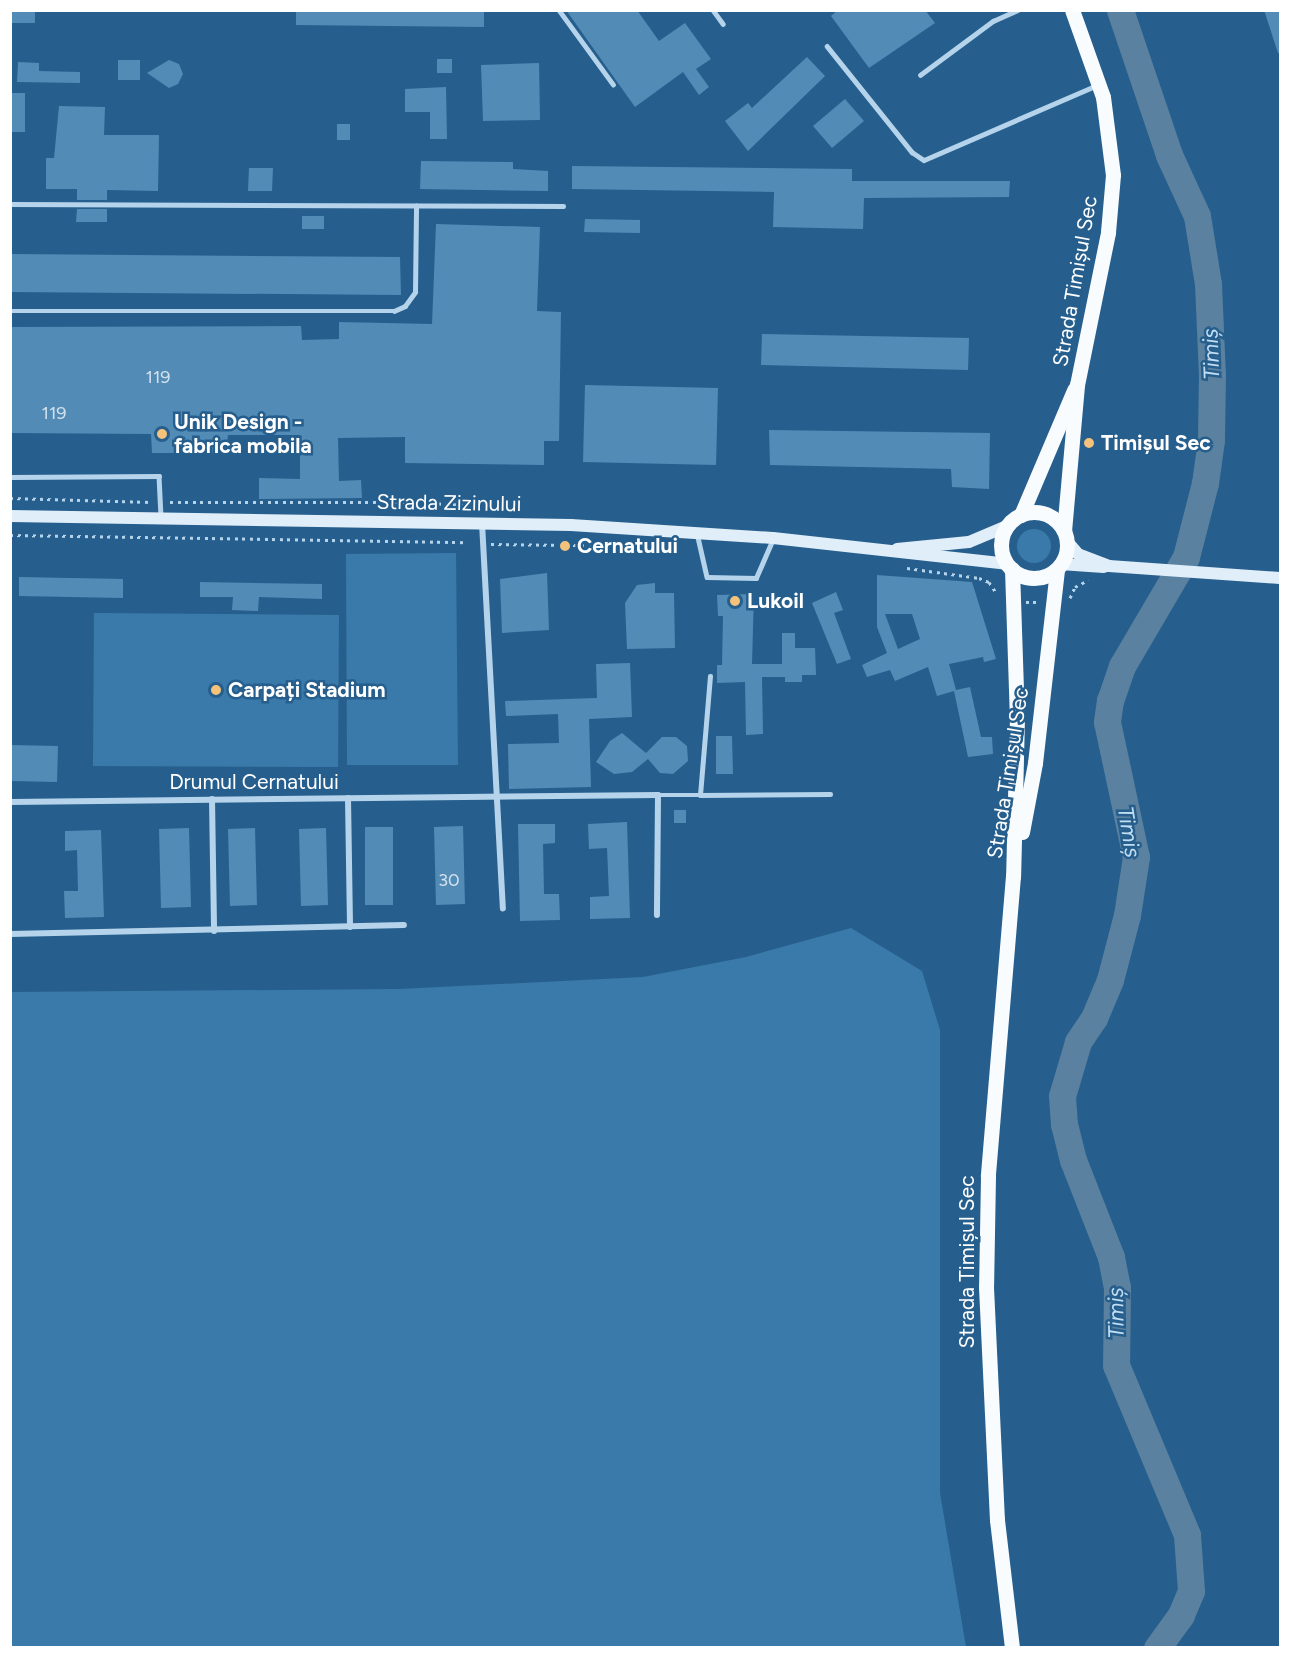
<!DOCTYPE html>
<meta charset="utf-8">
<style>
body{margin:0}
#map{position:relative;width:1291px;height:1658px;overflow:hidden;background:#265f8d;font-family:Figtree,sans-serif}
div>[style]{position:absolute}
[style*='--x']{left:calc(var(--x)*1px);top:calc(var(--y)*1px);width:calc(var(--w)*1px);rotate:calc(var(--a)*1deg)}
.green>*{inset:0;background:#3a7aaa}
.round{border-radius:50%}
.river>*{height:27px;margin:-13.5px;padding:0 13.5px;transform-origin:13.5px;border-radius:13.5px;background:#5a819f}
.building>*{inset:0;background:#528bb6}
.path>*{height:3px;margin-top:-1.5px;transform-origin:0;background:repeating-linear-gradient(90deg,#b5d4eb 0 3px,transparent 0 7.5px)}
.service>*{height:4.5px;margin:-2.25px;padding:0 2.25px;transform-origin:2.25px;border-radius:2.25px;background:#b5d4eb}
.minor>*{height:6px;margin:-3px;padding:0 3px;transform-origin:3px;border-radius:3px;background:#b5d4eb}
.secondary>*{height:12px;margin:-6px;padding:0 6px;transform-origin:6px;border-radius:6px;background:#e0eef9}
.primary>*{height:15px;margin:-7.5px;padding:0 7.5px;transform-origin:7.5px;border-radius:7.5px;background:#f9fcff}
.primary>.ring{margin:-7.5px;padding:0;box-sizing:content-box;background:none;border:15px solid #f9fcff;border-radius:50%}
.dots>*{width:16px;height:16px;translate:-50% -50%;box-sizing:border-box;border:3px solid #265f8d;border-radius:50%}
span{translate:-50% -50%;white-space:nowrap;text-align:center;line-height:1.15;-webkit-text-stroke:5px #265f8d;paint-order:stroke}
.number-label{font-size:18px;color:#d4e2ed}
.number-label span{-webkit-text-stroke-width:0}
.street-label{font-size:21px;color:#fff}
.poi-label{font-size:21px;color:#fff;font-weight:700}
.left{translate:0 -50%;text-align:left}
.water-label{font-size:22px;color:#c1ddf2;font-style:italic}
.frame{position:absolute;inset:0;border:12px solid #fff;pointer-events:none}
</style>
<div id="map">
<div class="green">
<i class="round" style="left:1017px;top:529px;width:34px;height:34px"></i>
<i style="clip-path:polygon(456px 553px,458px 765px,347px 765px,346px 554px)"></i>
<i style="clip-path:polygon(94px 613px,339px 615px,338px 767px,93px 766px)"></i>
<i style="clip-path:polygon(851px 928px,922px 971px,940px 1030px,940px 1493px,966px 1647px,11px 1647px,11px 992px,400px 989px,643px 977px,746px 957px)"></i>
</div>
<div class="river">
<i style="--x:1120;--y:10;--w:153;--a:71.3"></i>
<i style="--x:1169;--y:155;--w:67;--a:65.3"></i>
<i style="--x:1197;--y:216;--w:69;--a:80.8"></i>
<i style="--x:1208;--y:284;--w:90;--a:87.5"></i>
<i style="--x:1212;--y:374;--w:66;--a:90.9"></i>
<i style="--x:1211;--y:440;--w:43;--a:97.9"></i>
<i style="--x:1205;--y:483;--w:76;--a:104.4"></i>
<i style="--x:1186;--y:557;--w:126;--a:120.4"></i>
<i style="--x:1122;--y:666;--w:36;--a:109"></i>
<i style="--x:1110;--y:700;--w:22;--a:98"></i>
<i style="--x:1107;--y:722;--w:138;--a:77.9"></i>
<i style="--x:1136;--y:857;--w:59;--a:98.8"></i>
<i style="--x:1127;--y:915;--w:67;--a:104.7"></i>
<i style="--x:1110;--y:980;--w:41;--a:112.8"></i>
<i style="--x:1094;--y:1018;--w:29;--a:124"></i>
<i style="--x:1078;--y:1042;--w:56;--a:106.5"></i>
<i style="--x:1062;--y:1096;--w:28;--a:86"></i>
<i style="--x:1064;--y:1124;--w:37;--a:76"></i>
<i style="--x:1073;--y:1160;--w:104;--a:68.6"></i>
<i style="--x:1111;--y:1257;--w:31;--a:79"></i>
<i style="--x:1117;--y:1287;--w:78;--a:90.7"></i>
<i style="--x:1116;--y:1365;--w:184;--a:67.3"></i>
<i style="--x:1187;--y:1535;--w:56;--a:85.9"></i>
<i style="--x:1191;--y:1591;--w:26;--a:113"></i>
<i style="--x:1181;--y:1615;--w:41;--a:126"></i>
</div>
<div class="building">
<i style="clip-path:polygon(10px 10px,35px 10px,35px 23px,10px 23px)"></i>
<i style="clip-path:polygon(296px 10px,484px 10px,484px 27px,296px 25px)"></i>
<i style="clip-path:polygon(566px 10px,637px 10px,659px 41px,685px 23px,711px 59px,696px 69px,709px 87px,699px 95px,683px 72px,635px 107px)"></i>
<i style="clip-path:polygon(838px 10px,925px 10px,935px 23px,869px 68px,831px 16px)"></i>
<i style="clip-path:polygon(1264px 10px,1281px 10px,1281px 53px,1278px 53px)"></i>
<i style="clip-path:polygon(807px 57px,825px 76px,748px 151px,725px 121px,748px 103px,752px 108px)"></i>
<i style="clip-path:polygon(437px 59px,452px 59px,452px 73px,437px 73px)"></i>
<i style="clip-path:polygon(118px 60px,140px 60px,140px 80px,118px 80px)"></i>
<i style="clip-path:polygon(169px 60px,179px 64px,183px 74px,178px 84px,169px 88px,147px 73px)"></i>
<i style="clip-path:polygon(18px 62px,39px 63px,39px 71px,80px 72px,80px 83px,17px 82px)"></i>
<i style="clip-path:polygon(539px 63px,540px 120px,483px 121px,481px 65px)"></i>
<i style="clip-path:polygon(446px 87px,447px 139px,430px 139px,430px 112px,405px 112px,405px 89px)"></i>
<i style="clip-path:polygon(10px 93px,25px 93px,25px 132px,10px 132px)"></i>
<i style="clip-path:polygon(845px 99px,864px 121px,832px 148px,813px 126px)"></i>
<i style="clip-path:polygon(59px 106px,105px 107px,104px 135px,159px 135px,158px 191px,107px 190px,107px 200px,77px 200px,77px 189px,46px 189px,46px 158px,54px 158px)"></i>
<i style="clip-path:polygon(337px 124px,350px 124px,350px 140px,337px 140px)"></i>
<i style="clip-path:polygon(421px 161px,513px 162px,513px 169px,548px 171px,548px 191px,420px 189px)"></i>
<i style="clip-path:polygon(572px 166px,852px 169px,852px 181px,1010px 181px,1009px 197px,864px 198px,863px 229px,773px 227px,774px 192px,572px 189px)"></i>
<i style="clip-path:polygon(249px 168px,273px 168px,272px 191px,248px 191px)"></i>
<i style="clip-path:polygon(77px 209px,107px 209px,107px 222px,76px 222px)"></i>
<i style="clip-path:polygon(302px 216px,324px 216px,324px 229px,302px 229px)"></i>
<i style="clip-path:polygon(585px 219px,640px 220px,640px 233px,584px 232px)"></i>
<i style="clip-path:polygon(436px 224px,540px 227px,537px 311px,561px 312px,559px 441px,544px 441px,544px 465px,405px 463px,405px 437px,338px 438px,339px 481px,361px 480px,362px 498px,259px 499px,259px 478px,300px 479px,300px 435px,228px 435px,226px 453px,152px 453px,151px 434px,10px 433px,10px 327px,301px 326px,302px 340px,339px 339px,339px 322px,432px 324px)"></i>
<i style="clip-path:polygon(10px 254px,400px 257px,401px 295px,10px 292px)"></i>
<i style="clip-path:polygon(762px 334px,969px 338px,968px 370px,761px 365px)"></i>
<i style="clip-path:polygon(585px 385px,718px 388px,716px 465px,583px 462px)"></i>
<i style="clip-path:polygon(769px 430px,990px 433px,989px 489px,952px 487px,951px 469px,770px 465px)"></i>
<i style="clip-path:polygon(547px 573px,549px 630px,502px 633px,500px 579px)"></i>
<i style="clip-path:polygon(evenodd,877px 575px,972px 582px,996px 659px,984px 662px,983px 657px,949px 664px,956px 690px,970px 687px,981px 737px,992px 737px,993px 754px,968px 757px,954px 691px,937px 696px,928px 667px,895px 681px,890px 670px,867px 677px,862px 665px,887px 653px,877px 627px,877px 575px,885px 614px,912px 614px,920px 639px,898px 649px,885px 614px)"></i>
<i style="clip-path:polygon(19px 577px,123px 579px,123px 598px,19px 596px)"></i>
<i style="clip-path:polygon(200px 582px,322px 584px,322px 599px,259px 597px,258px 611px,232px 610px,233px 597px,200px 597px)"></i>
<i style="clip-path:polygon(655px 583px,655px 593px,674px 593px,675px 648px,627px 649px,625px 603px,637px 585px)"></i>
<i style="clip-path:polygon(836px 592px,843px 610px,834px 613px,851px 659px,837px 664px,812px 603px)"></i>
<i style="clip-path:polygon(754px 594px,752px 664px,782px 664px,782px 633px,795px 633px,795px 648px,815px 648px,816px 675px,802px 675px,802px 682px,785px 682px,785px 677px,762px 677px,763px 734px,746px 735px,745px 682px,717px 683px,717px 665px,722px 665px,723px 616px,718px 616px,717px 595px)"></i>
<i style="clip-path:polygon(630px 663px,632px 717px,589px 719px,591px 787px,509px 789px,508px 744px,559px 743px,558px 714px,506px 716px,505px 701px,597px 698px,596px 664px)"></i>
<i style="clip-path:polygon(622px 733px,646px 753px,662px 737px,676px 737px,687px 746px,688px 761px,673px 774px,660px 773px,648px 759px,632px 772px,614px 774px,596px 762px,610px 741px)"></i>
<i style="clip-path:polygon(716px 736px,732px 736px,733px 774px,716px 774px)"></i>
<i style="clip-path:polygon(10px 745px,58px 746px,57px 782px,10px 781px)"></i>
<i style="clip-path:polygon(674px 810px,686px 810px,686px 823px,674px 823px)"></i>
<i style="clip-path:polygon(627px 822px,630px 918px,590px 919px,590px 897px,609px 896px,607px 848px,589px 849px,588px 824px)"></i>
<i style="clip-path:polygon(518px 824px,555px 824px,555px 843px,543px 844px,544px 894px,559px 894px,560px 920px,520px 921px)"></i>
<i style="clip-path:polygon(463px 826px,465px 904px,436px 905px,434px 827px)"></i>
<i style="clip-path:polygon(365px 827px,393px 827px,393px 905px,365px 905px)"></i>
<i style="clip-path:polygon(189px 828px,191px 907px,161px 908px,159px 829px)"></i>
<i style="clip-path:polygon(255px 828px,257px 905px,230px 906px,228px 829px)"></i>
<i style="clip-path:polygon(326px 828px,328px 905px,301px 906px,299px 829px)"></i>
<i style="clip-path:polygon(101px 830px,104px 917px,65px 918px,64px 891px,78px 891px,77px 850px,65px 851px,65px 831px)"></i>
</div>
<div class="path">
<i style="--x:10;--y:498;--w:141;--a:1.6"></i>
<i style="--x:170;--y:502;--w:238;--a:0"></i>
<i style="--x:408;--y:502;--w:61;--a:2.8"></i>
<i style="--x:469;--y:505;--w:6;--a:99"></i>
<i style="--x:10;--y:535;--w:457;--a:0.9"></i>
<i style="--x:491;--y:544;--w:167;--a:0.7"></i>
<i style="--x:907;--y:568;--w:73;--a:7.9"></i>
<i style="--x:979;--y:578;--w:11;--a:22"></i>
<i style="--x:989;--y:582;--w:14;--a:56"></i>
<i style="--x:1070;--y:598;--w:12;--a:-66"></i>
<i style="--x:1075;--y:587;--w:15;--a:-28"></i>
<i style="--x:1026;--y:602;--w:14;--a:0"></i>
</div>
<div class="service">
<i style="--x:559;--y:10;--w:92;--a:53.9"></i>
<i style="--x:713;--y:10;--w:17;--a:54"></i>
<i style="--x:827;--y:46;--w:136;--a:51.3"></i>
<i style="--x:912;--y:152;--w:14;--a:34"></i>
<i style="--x:924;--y:160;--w:189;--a:-23.4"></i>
<i style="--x:920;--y:75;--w:91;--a:-36.5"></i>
<i style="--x:993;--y:21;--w:27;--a:-24"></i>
<i style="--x:10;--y:204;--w:553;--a:0.21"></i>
<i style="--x:10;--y:311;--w:384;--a:0"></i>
<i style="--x:394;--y:311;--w:12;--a:-24"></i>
<i style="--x:405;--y:306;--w:17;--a:-54"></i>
<i style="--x:415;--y:292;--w:86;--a:-89.3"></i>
<i style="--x:10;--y:477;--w:149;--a:-0.4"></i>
<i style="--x:159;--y:476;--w:41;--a:87.2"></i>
<i style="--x:697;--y:533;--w:45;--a:77.2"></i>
<i style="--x:707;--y:577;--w:49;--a:1.2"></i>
<i style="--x:756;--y:578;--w:40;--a:-66.6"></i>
<i style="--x:658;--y:795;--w:42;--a:0"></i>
<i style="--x:700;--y:795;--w:119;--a:-85.2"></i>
<i style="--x:700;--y:795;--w:130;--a:-0.4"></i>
</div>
<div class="minor">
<i style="--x:482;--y:523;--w:386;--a:86.9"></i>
<i style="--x:348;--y:798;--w:129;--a:89.1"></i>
<i style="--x:212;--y:799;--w:132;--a:89.1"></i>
<i style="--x:10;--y:802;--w:648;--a:-0.62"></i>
<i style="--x:658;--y:795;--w:120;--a:90.5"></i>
<i style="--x:10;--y:934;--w:394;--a:-1.3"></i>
</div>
<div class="secondary">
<i style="--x:10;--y:516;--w:561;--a:0.92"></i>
<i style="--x:571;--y:525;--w:202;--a:3.7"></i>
<i style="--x:773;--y:538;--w:235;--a:6.3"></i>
<i style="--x:1066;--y:540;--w:18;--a:49"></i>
<i style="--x:1078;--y:554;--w:33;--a:21"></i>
<i style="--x:1109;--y:566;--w:171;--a:4"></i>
<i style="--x:897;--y:549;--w:72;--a:-5.6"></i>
<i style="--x:969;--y:542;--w:41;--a:-22.8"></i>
<i style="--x:1060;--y:564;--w:44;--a:3.9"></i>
</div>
<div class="primary">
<i class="ring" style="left:1001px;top:512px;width:51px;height:51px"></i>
<i style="--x:1021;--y:515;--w:136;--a:-67"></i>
<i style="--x:1064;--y:531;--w:147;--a:-84.9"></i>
<i style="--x:1077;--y:385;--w:156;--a:-78.5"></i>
<i style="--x:1108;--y:232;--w:57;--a:-85"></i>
<i style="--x:1113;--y:175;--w:79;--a:-97.3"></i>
<i style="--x:1103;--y:97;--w:92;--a:-109.6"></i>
<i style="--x:1012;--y:569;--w:148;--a:88.1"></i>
<i style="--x:1017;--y:717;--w:159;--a:91.4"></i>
<i style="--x:1013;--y:876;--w:301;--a:94.8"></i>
<i style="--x:988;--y:1176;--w:111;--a:91"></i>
<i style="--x:986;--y:1287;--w:233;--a:87.3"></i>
<i style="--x:997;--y:1520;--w:129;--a:83.3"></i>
<i style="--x:1022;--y:832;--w:70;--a:-79.3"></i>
<i style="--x:1035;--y:763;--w:195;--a:-83.5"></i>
</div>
<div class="dots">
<i style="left:162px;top:434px;background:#f4c27a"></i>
<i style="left:1089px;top:443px;background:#f4c27a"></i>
<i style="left:565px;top:546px;background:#f4c27a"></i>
<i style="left:735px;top:601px;background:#f4c27a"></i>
<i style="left:216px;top:690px;background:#f4c27a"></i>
</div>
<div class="number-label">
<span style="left:158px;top:377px">119</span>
<span style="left:54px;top:413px">119</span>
<span style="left:449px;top:880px">30</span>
</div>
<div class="street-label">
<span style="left:1075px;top:281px;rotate:-80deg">Strada Timișul Sec</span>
<span style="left:449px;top:503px;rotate:1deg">Strada Zizinului</span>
<span style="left:1008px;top:773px;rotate:-81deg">Strada Timișul Sec</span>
<span style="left:254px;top:782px">Drumul Cernatului</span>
<span style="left:967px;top:1262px;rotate:-90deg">Strada Timișul Sec</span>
</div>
<div class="poi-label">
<span class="left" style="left:174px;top:434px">Unik Design -<br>fabrica mobila</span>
<span class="left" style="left:1101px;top:443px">Timișul Sec</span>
<span class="left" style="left:577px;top:546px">Cernatului</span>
<span class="left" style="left:747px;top:601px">Lukoil</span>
<span class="left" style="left:228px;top:690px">Carpați Stadium</span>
</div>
<div class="water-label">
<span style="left:1211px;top:354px;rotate:-92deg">Timiș</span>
<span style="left:1129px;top:832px;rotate:81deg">Timiș</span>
<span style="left:1116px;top:1313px;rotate:-91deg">Timiș</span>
</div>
<div class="frame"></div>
</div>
